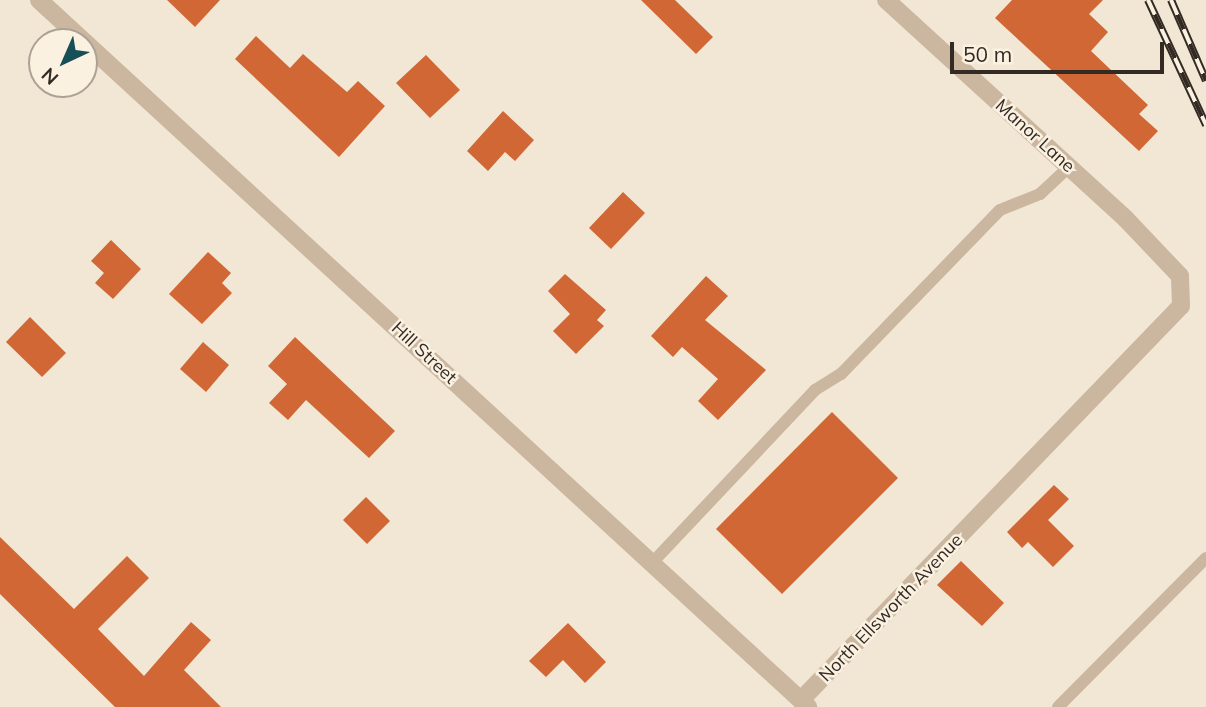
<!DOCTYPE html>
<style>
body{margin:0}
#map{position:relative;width:1206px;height:707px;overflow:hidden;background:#f2e7d5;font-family:Mulish,sans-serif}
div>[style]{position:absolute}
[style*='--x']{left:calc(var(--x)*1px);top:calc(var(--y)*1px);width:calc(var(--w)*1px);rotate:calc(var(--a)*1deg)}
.building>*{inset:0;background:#d06735}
.service>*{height:12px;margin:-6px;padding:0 6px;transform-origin:6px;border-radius:6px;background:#cbb7a0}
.minor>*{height:18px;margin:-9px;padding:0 9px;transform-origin:9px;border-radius:9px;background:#cbb7a0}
.rail>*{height:8px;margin-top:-4px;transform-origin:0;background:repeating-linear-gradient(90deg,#faf1e1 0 16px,#342a24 0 32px);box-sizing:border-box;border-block:2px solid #342a24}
span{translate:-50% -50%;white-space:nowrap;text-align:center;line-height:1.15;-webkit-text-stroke:5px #faf1e1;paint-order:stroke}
.street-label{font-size:18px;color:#342a24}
.north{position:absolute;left:28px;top:28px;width:70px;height:70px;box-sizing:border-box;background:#faf1e1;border:2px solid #aba195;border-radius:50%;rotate:224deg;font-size:19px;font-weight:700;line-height:28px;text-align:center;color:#342a24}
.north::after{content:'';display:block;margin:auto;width:24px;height:32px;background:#174f58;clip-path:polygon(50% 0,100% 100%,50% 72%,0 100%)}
.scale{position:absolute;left:950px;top:42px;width:214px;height:32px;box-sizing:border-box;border:4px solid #342a24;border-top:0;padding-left:9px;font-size:21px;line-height:24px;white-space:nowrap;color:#342a24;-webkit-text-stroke:5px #faf1e1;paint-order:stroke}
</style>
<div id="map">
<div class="building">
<i style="clip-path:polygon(167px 0,220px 0,195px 27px)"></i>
<i style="clip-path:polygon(641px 0,675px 0,713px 37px,696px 54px)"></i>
<i style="clip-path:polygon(1012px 0,1103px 0,1089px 14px,1108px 32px,1091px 51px,1148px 105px,1139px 114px,1158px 131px,1139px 151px,995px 18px)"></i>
<i style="clip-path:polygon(256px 36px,290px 68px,303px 54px,347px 92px,358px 81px,385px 106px,339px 157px,235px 59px)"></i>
<i style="clip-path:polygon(426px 55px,460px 90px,430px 118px,396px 83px)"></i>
<i style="clip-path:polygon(503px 111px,534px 140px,515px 161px,505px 152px,488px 171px,467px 151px)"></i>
<i style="clip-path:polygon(623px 192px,645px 213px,611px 249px,589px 228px)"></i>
<i style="clip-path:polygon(111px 240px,141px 269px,113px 299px,95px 283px,104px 273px,91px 261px)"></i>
<i style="clip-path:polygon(208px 252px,231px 273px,222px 283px,232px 293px,202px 324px,169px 294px)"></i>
<i style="clip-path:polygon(565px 274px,606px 310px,597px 320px,604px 326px,576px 354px,553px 331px,570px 314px,548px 291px)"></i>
<i style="clip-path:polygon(706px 276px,728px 296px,705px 320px,766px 370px,718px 420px,698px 401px,718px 379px,682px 347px,673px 357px,651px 336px)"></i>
<i style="clip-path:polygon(30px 317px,66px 353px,42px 377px,6px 342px)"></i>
<i style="clip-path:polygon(295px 337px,395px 431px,369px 458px,306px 400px,288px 420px,269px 403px,287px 384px,268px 366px)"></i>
<i style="clip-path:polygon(203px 342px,229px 365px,206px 392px,180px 369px)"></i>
<i style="clip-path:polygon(832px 412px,898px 478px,782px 594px,716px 529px)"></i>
<i style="clip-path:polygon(1054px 485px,1069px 499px,1048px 520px,1074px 546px,1053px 567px,1028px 542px,1022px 548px,1007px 532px)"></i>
<i style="clip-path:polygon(366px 497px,390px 521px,367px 544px,343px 520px)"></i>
<i style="clip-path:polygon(0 537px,74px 609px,127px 556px,149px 578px,98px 629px,144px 676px,191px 622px,211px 640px,184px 670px,221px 707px,115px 707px,0 594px)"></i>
<i style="clip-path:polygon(961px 561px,1004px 603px,982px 626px,937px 585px)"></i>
<i style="clip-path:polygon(568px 623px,606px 662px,585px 683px,563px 660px,546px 677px,529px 661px)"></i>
</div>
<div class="service">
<i style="--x:652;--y:563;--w:238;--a:-46.7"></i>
<i style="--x:815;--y:390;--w:31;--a:-32"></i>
<i style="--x:841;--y:374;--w:228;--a:-45.9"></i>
<i style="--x:1000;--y:210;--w:43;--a:-21.8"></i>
<i style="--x:1040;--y:194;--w:40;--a:-43"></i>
<i style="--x:1058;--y:707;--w:210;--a:-45.2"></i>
</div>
<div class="minor">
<i style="--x:39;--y:0;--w:1045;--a:42.59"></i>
<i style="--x:801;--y:700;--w:547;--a:-46.04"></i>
<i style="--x:1181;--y:306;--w:30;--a:-92"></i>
<i style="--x:1180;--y:276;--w:79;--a:-133.5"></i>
<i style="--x:1126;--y:219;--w:325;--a:-137.6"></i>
</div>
<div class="rail">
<i style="--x:1148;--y:0;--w:138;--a:65.1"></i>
<i style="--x:1171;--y:0;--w:88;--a:66.6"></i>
</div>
<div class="street-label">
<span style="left:1035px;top:136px;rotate:42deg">Manor Lane</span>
<span style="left:424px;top:353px;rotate:43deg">Hill Street</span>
<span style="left:891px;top:608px;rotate:-46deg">North Ellsworth Avenue</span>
</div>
<div class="north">N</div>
<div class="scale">50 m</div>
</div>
